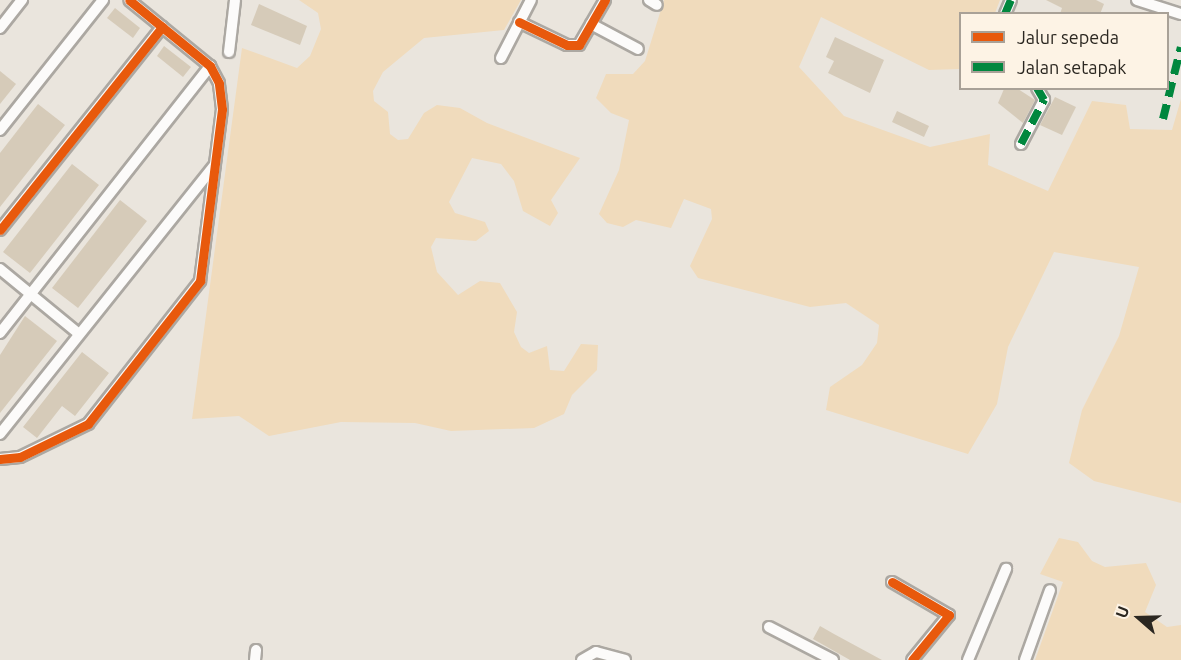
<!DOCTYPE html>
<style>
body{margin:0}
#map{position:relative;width:1181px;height:660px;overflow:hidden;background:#eae5dd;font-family:Ubuntu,sans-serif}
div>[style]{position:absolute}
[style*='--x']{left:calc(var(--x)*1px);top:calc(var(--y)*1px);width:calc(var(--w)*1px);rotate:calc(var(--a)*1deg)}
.green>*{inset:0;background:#f0dbbc}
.building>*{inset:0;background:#d6cbb9}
.roads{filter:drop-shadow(2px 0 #aca8a2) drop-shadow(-2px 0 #aca8a2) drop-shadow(0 2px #aca8a2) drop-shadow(0 -2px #aca8a2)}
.street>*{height:10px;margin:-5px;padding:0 5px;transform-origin:5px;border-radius:5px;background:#fcfbfa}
.quiet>*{height:8px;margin-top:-4px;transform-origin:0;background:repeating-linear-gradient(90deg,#00873e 0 15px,transparent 0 23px)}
.cycleway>*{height:9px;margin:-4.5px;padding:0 4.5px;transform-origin:4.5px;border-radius:4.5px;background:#e8590c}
span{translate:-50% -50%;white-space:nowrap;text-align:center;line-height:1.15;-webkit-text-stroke:4.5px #fdf3e5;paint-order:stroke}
.legend{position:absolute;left:959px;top:12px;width:210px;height:78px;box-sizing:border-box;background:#fdf3e5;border:2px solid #a9a197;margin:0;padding:8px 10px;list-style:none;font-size:18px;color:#2b2721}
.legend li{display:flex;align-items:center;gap:12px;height:30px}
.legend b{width:30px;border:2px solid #a9a197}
.north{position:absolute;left:1109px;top:588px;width:60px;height:60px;-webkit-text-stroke:4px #fdf3e5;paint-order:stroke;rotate:290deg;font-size:16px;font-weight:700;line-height:24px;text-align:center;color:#2b2721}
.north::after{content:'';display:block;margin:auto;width:21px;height:27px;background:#2b2721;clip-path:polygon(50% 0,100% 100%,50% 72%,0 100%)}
</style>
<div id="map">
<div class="green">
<i style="clip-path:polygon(299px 0,521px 0,504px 30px,424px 38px,383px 72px,373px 91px,374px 101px,388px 112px,390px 134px,398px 140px,408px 139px,424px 113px,437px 105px,460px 108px,487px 123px,580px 158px,551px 200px,558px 213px,550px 226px,523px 211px,514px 181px,501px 164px,472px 158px,449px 202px,455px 213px,485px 222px,489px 231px,476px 241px,436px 238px,431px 247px,437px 272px,458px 295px,480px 281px,500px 283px,517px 312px,514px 332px,521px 347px,529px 353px,547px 346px,550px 370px,564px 371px,581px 344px,598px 345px,597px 370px,572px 395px,564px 414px,534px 428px,451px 431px,415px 423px,341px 422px,269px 436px,239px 416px,192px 419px,242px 48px,297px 68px,310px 56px,321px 29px,318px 13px)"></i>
<i style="clip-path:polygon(664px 0,1000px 0,995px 13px,960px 14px,960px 69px,929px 70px,821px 17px,799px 67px,844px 116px,930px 147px,990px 134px,988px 165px,1048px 191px,1092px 101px,1126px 105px,1130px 129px,1172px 130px,1181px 99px,1181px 503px,1094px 481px,1069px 463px,1082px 410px,1119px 336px,1139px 267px,1054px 252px,1008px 347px,997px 404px,968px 454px,826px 410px,830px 387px,862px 365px,877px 343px,879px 325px,846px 303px,810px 307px,698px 278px,690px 266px,712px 219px,711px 209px,684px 199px,671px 228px,636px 220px,623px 227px,607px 223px,599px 214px,619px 170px,629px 120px,611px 113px,596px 98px,606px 74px,633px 74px,645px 61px)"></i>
<i style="clip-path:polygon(1059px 538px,1078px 542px,1092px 561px,1105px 567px,1146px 563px,1156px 585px,1145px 612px,1167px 627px,1181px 625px,1181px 660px,1035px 660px,1063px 582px,1040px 574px)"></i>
</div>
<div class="building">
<i style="clip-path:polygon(1046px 0,1096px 0,1104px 4px,1100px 14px,1060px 14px,1062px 8px)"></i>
<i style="clip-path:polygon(259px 4px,307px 26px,300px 45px,251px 25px)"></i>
<i style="clip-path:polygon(115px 8px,140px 28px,133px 38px,107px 18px)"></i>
<i style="clip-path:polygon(835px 37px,884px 60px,870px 93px,828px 73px,834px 61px,826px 57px)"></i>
<i style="clip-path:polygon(164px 46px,191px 67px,183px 77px,157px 56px)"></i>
<i style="clip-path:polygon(0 71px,16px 84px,0 104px)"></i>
<i style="clip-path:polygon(1004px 89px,1018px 89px,1035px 100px,1023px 123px,998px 103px)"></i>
<i style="clip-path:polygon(1055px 97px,1076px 107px,1062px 135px,1040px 125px)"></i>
<i style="clip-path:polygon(38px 104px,65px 125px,0 207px,0 153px)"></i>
<i style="clip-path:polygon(897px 111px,929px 126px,924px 137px,892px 122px)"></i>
<i style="clip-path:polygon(72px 164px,99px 185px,30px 273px,3px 252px)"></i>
<i style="clip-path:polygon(120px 200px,147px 221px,78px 308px,52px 288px)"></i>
<i style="clip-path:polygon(25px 316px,57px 341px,0 413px,0 355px)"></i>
<i style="clip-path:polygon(82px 352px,109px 373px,75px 416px,62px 406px,37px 438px,23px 427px)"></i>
<i style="clip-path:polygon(820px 626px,834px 634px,882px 660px,850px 660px,813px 639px)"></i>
</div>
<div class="roads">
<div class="street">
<i style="--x:649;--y:0;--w:9;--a:32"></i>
<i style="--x:1137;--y:0;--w:46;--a:17.7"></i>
<i style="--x:1005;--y:14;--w:15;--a:-67"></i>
<i style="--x:519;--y:22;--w:53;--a:25.6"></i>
<i style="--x:567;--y:45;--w:12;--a:0"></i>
<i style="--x:579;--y:45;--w:52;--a:-60"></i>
<i style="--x:591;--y:24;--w:53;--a:28"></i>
<i style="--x:0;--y:28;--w:36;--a:-52"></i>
<i style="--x:229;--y:52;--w:52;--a:-83.4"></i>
<i style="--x:501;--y:58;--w:65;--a:-62.7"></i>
<i style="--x:0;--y:130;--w:166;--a:-51.6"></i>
<i style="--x:1021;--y:144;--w:50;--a:-62.4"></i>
<i style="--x:1044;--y:100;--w:14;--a:-120"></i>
<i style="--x:0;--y:230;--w:260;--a:-51.4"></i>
<i style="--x:0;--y:269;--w:102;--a:39.4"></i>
<i style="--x:0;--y:333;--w:340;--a:-51.8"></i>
<i style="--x:0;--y:434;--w:344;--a:-51.4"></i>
<i style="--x:0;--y:459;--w:20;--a:-6"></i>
<i style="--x:20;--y:457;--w:76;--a:-25.9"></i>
<i style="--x:88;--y:424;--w:182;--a:-51.9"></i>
<i style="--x:200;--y:281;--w:173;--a:-82.7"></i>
<i style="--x:222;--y:109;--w:26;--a:-97"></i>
<i style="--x:219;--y:83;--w:19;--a:-118"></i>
<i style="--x:210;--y:66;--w:104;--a:-140.8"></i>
<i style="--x:892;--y:582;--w:66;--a:30.1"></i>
<i style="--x:949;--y:615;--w:58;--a:129.4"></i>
<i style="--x:769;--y:627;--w:72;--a:27.3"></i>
<i style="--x:255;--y:660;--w:10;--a:-84"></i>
<i style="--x:582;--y:660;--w:16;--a:-30"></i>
<i style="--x:596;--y:652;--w:30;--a:15"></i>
<i style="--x:968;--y:660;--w:99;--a:-67.3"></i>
<i style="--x:1025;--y:660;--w:74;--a:-70.3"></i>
</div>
</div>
<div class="quiet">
<i style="--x:1005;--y:14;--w:15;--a:-67"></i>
<i style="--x:1163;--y:119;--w:74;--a:-76"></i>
<i style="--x:1021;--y:144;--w:50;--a:-62.4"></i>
<i style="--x:1044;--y:100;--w:14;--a:-120"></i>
</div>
<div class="cycleway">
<i style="--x:519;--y:22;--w:53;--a:25.6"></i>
<i style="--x:567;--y:45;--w:12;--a:0"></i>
<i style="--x:579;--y:45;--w:52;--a:-60"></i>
<i style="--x:0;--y:230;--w:260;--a:-51.4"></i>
<i style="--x:0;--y:459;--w:20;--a:-6"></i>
<i style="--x:20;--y:457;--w:76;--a:-25.9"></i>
<i style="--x:88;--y:424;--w:182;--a:-51.9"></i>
<i style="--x:200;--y:281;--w:173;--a:-82.7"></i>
<i style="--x:222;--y:109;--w:26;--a:-97"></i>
<i style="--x:219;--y:83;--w:19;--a:-118"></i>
<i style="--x:210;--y:66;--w:104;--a:-140.8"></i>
<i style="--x:892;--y:582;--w:66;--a:30.1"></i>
<i style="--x:949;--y:615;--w:58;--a:129.4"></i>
</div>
<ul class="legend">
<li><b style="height:8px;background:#e8590c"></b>Jalur sepeda</li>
<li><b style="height:8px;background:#00873e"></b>Jalan setapak</li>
</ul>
<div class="north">U</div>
</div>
